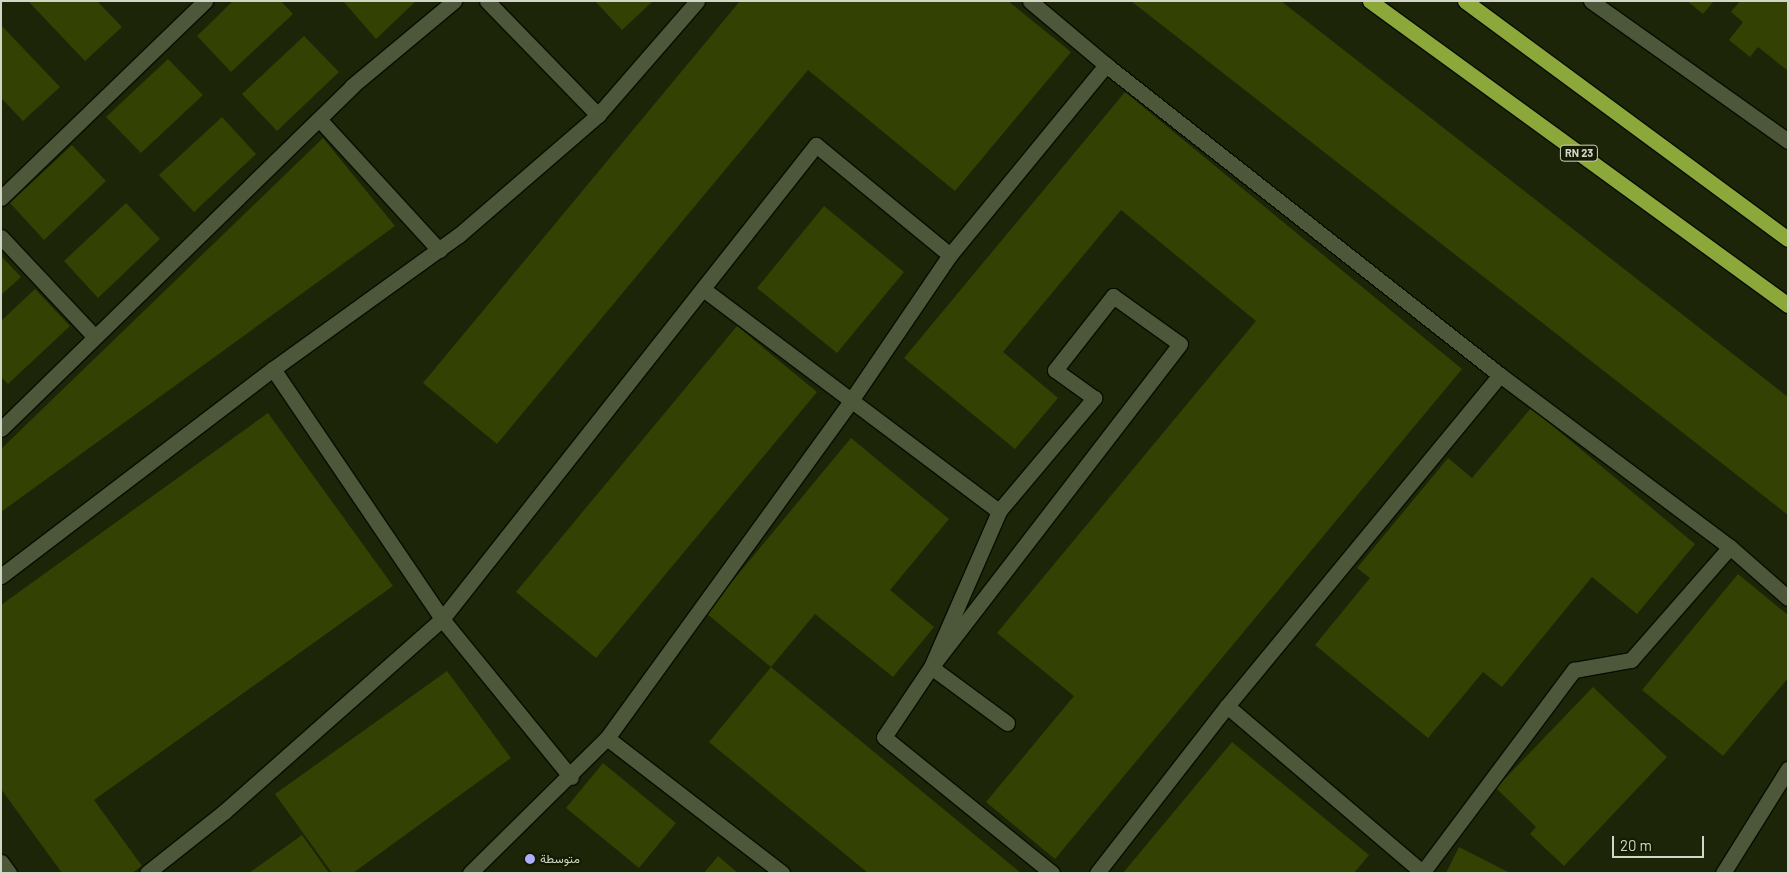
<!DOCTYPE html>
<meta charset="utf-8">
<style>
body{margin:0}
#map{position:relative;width:1789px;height:874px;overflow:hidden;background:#1d2509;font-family:Barlow,Vazirmatn,sans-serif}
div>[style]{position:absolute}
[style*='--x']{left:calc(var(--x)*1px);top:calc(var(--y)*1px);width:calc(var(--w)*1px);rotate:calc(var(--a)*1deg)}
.building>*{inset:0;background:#334102}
.roads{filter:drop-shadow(1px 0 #080d00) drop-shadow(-1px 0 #080d00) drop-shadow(0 1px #080d00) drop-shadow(0 -1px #080d00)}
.minor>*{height:15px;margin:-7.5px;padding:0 7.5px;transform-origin:7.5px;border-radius:7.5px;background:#4d5739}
.highway>*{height:15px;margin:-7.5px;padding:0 7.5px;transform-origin:7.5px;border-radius:7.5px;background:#8ca83b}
.dots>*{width:14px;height:14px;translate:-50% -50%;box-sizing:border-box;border:2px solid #141b01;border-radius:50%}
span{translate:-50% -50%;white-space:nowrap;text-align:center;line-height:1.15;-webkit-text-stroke:4.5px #141b01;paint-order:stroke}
.shield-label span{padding:1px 4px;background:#141b01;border:1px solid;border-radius:4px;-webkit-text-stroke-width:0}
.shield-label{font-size:11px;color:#d1d6c6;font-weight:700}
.poi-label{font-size:12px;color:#d1d6c6}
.left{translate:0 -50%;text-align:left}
.frame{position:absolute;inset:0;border:2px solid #d1d6c6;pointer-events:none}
.scale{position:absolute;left:1612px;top:836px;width:92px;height:22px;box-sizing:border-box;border:2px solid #d1d6c6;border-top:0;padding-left:6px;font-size:15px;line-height:18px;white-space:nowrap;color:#d1d6c6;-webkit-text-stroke:4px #141b01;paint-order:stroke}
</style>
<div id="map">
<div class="building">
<i style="clip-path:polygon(28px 1px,97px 1px,122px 27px,85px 61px)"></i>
<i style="clip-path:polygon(233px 1px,281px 1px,293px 14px,231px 72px,197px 36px)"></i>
<i style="clip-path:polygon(343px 1px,416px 1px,376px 39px)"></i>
<i style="clip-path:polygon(595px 1px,653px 1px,622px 30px)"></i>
<i style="clip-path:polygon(740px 1px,1008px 1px,1071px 52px,955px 191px,808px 70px,497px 444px,423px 383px)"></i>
<i style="clip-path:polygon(1131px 1px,1281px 1px,1788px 397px,1788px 515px)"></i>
<i style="clip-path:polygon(1687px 1px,1714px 1px,1703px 14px)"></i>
<i style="clip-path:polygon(1740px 1px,1788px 1px,1788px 71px,1758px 47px,1750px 57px,1729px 40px,1743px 22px,1731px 12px)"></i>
<i style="clip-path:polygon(1px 25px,60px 87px,23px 121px,1px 98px)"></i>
<i style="clip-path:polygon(304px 36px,339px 72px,277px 131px,242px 94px)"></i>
<i style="clip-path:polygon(168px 59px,203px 95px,141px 153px,106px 117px)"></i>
<i style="clip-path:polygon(1125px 92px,1462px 369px,1055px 859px,986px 802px,1074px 696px,997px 633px,1256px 321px,1121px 210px,1003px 352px,1058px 398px,1015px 449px,904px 358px)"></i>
<i style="clip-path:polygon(222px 117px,256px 154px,194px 212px,159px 175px)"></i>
<i style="clip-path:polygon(323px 138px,395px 226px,1px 512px,1px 449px)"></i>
<i style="clip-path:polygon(72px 145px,106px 181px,44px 240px,10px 203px)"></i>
<i style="clip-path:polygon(126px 203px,160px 239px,98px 298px,64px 261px)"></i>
<i style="clip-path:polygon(824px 206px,904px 272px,837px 353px,757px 288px)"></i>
<i style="clip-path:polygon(1px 256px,21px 277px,1px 295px)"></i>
<i style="clip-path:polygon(35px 289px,70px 326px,8px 384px,1px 377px,1px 321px)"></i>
<i style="clip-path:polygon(737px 326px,817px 392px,596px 658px,516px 592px)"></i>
<i style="clip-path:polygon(1531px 408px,1695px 544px,1637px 614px,1592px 577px,1502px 687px,1483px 672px,1428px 738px,1315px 645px,1370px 578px,1357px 568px,1448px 458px,1472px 478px)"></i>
<i style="clip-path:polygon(268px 413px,393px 586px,94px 800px,142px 866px,132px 873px,62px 873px,1px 789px,1px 605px)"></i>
<i style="clip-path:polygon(851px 438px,949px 519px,890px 590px,934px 627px,893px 677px,815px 614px,771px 667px,706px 613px)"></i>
<i style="clip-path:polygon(1738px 574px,1788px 615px,1788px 678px,1723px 756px,1642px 690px)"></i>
<i style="clip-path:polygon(771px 667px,1021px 873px,868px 873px,709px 742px)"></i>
<i style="clip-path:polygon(447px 671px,511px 758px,353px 873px,332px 873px,275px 794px)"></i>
<i style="clip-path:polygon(1593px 687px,1667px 757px,1564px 866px,1530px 834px,1536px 827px,1496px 788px)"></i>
<i style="clip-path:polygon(1232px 742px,1369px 855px,1354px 873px,1123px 873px)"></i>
<i style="clip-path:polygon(603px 763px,676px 823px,639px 868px,566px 808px)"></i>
<i style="clip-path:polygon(302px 835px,329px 873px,249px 873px)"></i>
<i style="clip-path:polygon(1459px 847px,1510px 873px,1446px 873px)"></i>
<i style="clip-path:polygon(718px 856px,738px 873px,704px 873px)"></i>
</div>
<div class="roads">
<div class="minor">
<i style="--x:487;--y:1;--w:159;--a:45.8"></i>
<i style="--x:1030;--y:1;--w:99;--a:40.1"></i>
<i style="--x:1106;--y:65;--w:501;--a:38.2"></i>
<i style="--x:1500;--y:375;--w:287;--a:36.8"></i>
<i style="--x:1730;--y:547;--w:77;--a:41.3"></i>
<i style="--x:1591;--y:1;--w:242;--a:35.4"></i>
<i style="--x:319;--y:119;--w:178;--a:47.5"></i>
<i style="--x:1;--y:198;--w:284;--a:-44"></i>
<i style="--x:1;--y:237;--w:137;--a:46.8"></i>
<i style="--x:703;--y:289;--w:370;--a:36.9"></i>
<i style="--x:273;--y:369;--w:302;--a:55.9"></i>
<i style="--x:442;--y:619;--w:204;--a:50.8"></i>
<i style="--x:1;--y:429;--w:491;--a:-44.3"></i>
<i style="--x:352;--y:86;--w:133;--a:-39.8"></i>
<i style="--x:1;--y:576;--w:342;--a:-37.3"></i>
<i style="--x:273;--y:369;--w:229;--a:-35.8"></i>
<i style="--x:459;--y:235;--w:184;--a:-40.8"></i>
<i style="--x:598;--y:115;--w:151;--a:-49"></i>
<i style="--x:1227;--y:706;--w:256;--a:40.4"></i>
<i style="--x:1007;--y:723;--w:94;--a:-143.6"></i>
<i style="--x:931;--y:667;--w:170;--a:-66.4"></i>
<i style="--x:999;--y:511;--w:148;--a:-49.9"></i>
<i style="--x:1094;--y:398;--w:48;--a:-144.3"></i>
<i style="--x:1055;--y:370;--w:94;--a:-51.9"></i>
<i style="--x:1113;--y:296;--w:82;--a:35.6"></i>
<i style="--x:1180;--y:344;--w:408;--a:127.6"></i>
<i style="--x:931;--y:667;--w:84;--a:123.9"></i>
<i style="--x:884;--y:737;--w:216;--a:39"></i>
<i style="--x:607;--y:738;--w:221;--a:37.6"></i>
<i style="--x:1;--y:862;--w:14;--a:54"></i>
<i style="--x:147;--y:873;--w:98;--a:-38.4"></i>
<i style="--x:224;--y:812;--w:291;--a:-41.5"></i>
<i style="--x:442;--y:619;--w:604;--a:-51.73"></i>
<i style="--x:816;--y:145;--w:173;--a:39.4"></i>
<i style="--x:470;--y:873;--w:192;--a:-44.6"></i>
<i style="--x:607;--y:738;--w:415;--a:-54.1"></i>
<i style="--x:850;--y:402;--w:178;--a:-55.8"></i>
<i style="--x:950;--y:255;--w:246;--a:-50.6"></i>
<i style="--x:1097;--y:873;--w:212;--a:-52.1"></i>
<i style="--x:1227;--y:706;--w:429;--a:-50.5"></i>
<i style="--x:1422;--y:873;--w:254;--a:-53.2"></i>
<i style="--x:1574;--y:670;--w:58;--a:-10"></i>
<i style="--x:1631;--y:660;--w:150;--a:-48.8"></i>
<i style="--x:1723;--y:873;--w:123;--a:-58"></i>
</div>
<div class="highway">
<i style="--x:1370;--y:1;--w:517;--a:36.03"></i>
<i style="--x:1465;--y:1;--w:401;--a:36.4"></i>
</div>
</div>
<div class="dots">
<i style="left:530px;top:859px;background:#afaefa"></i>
</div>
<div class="shield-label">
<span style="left:1579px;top:153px">RN 23</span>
</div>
<div class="poi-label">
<span class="left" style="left:540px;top:859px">متوسطة</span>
</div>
<div class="frame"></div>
<div class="scale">20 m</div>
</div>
